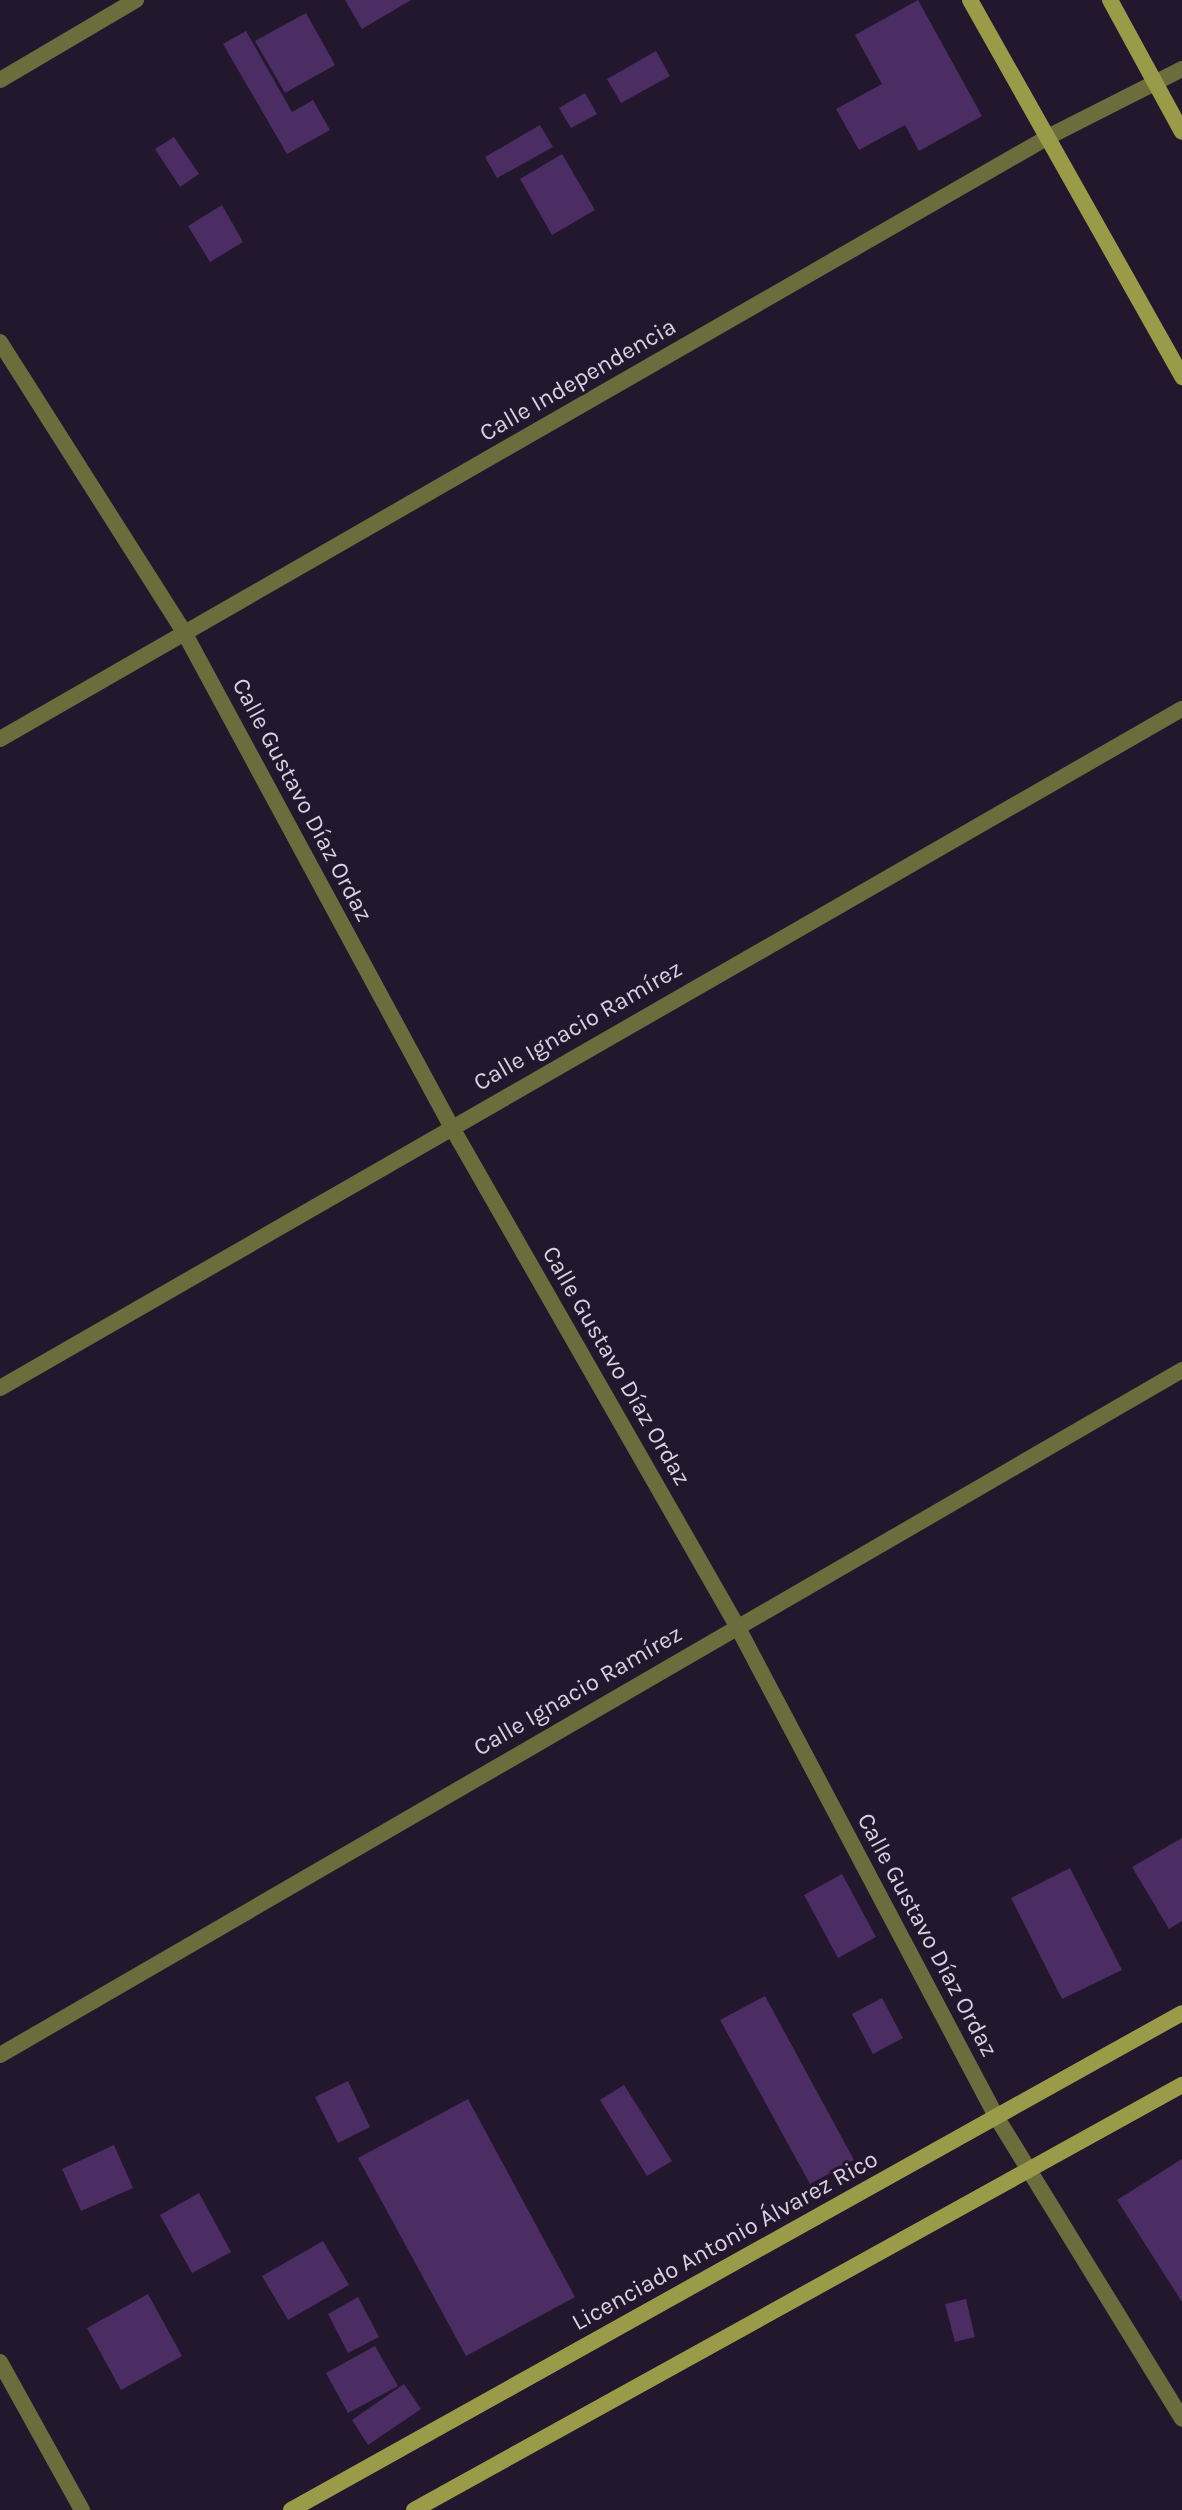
<!DOCTYPE html>
<meta charset="utf-8">
<style>
body{margin:0}
#map{position:relative;width:1182px;height:2510px;overflow:hidden;background:#22172d;font-family:Karla,sans-serif}
div>[style]{position:absolute}
[style*='--x']{left:calc(var(--x)*1px);top:calc(var(--y)*1px);width:calc(var(--w)*1px);rotate:calc(var(--a)*1deg)}
.building>*{inset:0;background:#4b2d63}
.street>*{height:16px;margin:-8px;padding:0 8px;transform-origin:8px;border-radius:8px;background:#6c6d3c}
.secondary>*{height:16px;margin:-8px;padding:0 8px;transform-origin:8px;border-radius:8px;background:#9a9b49}
span{translate:-50% -50%;white-space:nowrap;text-align:center;line-height:1.15;-webkit-text-stroke:6px #22172d;paint-order:stroke}
.street-label{font-size:24px;color:#d8d1e0}
</style>
<div id="map">
<div class="building">
<i style="clip-path:polygon(345px 0,411px 0,362px 29px)"></i>
<i style="clip-path:polygon(918px 0,982px 116px,919px 151px,905px 125px,859px 150px,836px 109px,882px 84px,855px 35px)"></i>
<i style="clip-path:polygon(306px 13px,335px 65px,285px 93px,255px 41px)"></i>
<i style="clip-path:polygon(246px 31px,292px 112px,313px 100px,330px 130px,287px 154px,223px 44px)"></i>
<i style="clip-path:polygon(656px 51px,670px 76px,621px 103px,607px 79px)"></i>
<i style="clip-path:polygon(585px 93px,597px 114px,571px 128px,559px 108px)"></i>
<i style="clip-path:polygon(540px 125px,553px 147px,497px 178px,485px 157px)"></i>
<i style="clip-path:polygon(174px 137px,199px 174px,180px 187px,155px 149px)"></i>
<i style="clip-path:polygon(562px 154px,595px 210px,552px 235px,520px 179px)"></i>
<i style="clip-path:polygon(222px 205px,243px 242px,210px 262px,188px 226px)"></i>
<i style="clip-path:polygon(1182px 1838px,1182px 1921px,1169px 1929px,1132px 1867px)"></i>
<i style="clip-path:polygon(1070px 1868px,1122px 1970px,1062px 1999px,1011px 1898px)"></i>
<i style="clip-path:polygon(842px 1874px,876px 1937px,838px 1958px,804px 1895px)"></i>
<i style="clip-path:polygon(765px 1996px,854px 2160px,810px 2184px,720px 2020px)"></i>
<i style="clip-path:polygon(882px 1998px,903px 2038px,873px 2054px,852px 2014px)"></i>
<i style="clip-path:polygon(348px 2081px,370px 2127px,338px 2143px,315px 2097px)"></i>
<i style="clip-path:polygon(624px 2085px,672px 2161px,647px 2176px,600px 2100px)"></i>
<i style="clip-path:polygon(468px 2099px,575px 2297px,466px 2356px,358px 2158px)"></i>
<i style="clip-path:polygon(114px 2145px,133px 2188px,81px 2211px,62px 2169px)"></i>
<i style="clip-path:polygon(1182px 2159px,1182px 2302px,1117px 2200px)"></i>
<i style="clip-path:polygon(199px 2193px,231px 2252px,192px 2273px,160px 2215px)"></i>
<i style="clip-path:polygon(323px 2241px,349px 2285px,288px 2320px,262px 2276px)"></i>
<i style="clip-path:polygon(148px 2294px,182px 2356px,121px 2390px,87px 2328px)"></i>
<i style="clip-path:polygon(358px 2297px,379px 2337px,348px 2353px,328px 2314px)"></i>
<i style="clip-path:polygon(966px 2299px,975px 2337px,955px 2342px,945px 2304px)"></i>
<i style="clip-path:polygon(375px 2346px,398px 2386px,348px 2413px,326px 2373px)"></i>
<i style="clip-path:polygon(404px 2384px,421px 2409px,368px 2445px,352px 2420px)"></i>
</div>
<div class="street">
<i style="--x:0;--y:80;--w:158;--a:-30.5"></i>
<i style="--x:0;--y:342;--w:346;--a:57.6"></i>
<i style="--x:185;--y:634;--w:559;--a:61.6"></i>
<i style="--x:451;--y:1126;--w:576;--a:60.23"></i>
<i style="--x:737;--y:1626;--w:556;--a:62.15"></i>
<i style="--x:997;--y:2118;--w:353;--a:58.4"></i>
<i style="--x:0;--y:739;--w:1209;--a:-29.87"></i>
<i style="--x:1048;--y:137;--w:150;--a:-26.9"></i>
<i style="--x:0;--y:1388;--w:1363;--a:-29.88"></i>
<i style="--x:0;--y:2055;--w:1366;--a:-30.09"></i>
<i style="--x:0;--y:2362;--w:169;--a:61"></i>
</div>
<div class="secondary">
<i style="--x:970;--y:0;--w:433;--a:60.6"></i>
<i style="--x:1110;--y:0;--w:150;--a:61.4"></i>
<i style="--x:291;--y:2510;--w:1020;--a:-29.15"></i>
<i style="--x:414;--y:2510;--w:878;--a:-28.96"></i>
</div>
<div class="street-label">
<span style="left:578px;top:380px;rotate:-30deg">Calle Independencia</span>
<span style="left:302px;top:800px;rotate:62deg">Calle Gustavo Díaz Ordaz</span>
<span style="left:578px;top:1026px;rotate:-30deg">Calle Ignacio Ramírez</span>
<span style="left:616px;top:1366px;rotate:60deg">Calle Gustavo Díaz Ordaz</span>
<span style="left:578px;top:1691px;rotate:-30deg">Calle Ignacio Ramírez</span>
<span style="left:927px;top:1935px;rotate:62deg">Calle Gustavo Díaz Ordaz</span>
<span style="left:725px;top:2241px;rotate:-29deg">Licenciado Antonio Álvarez Rico</span>
</div>
</div>
